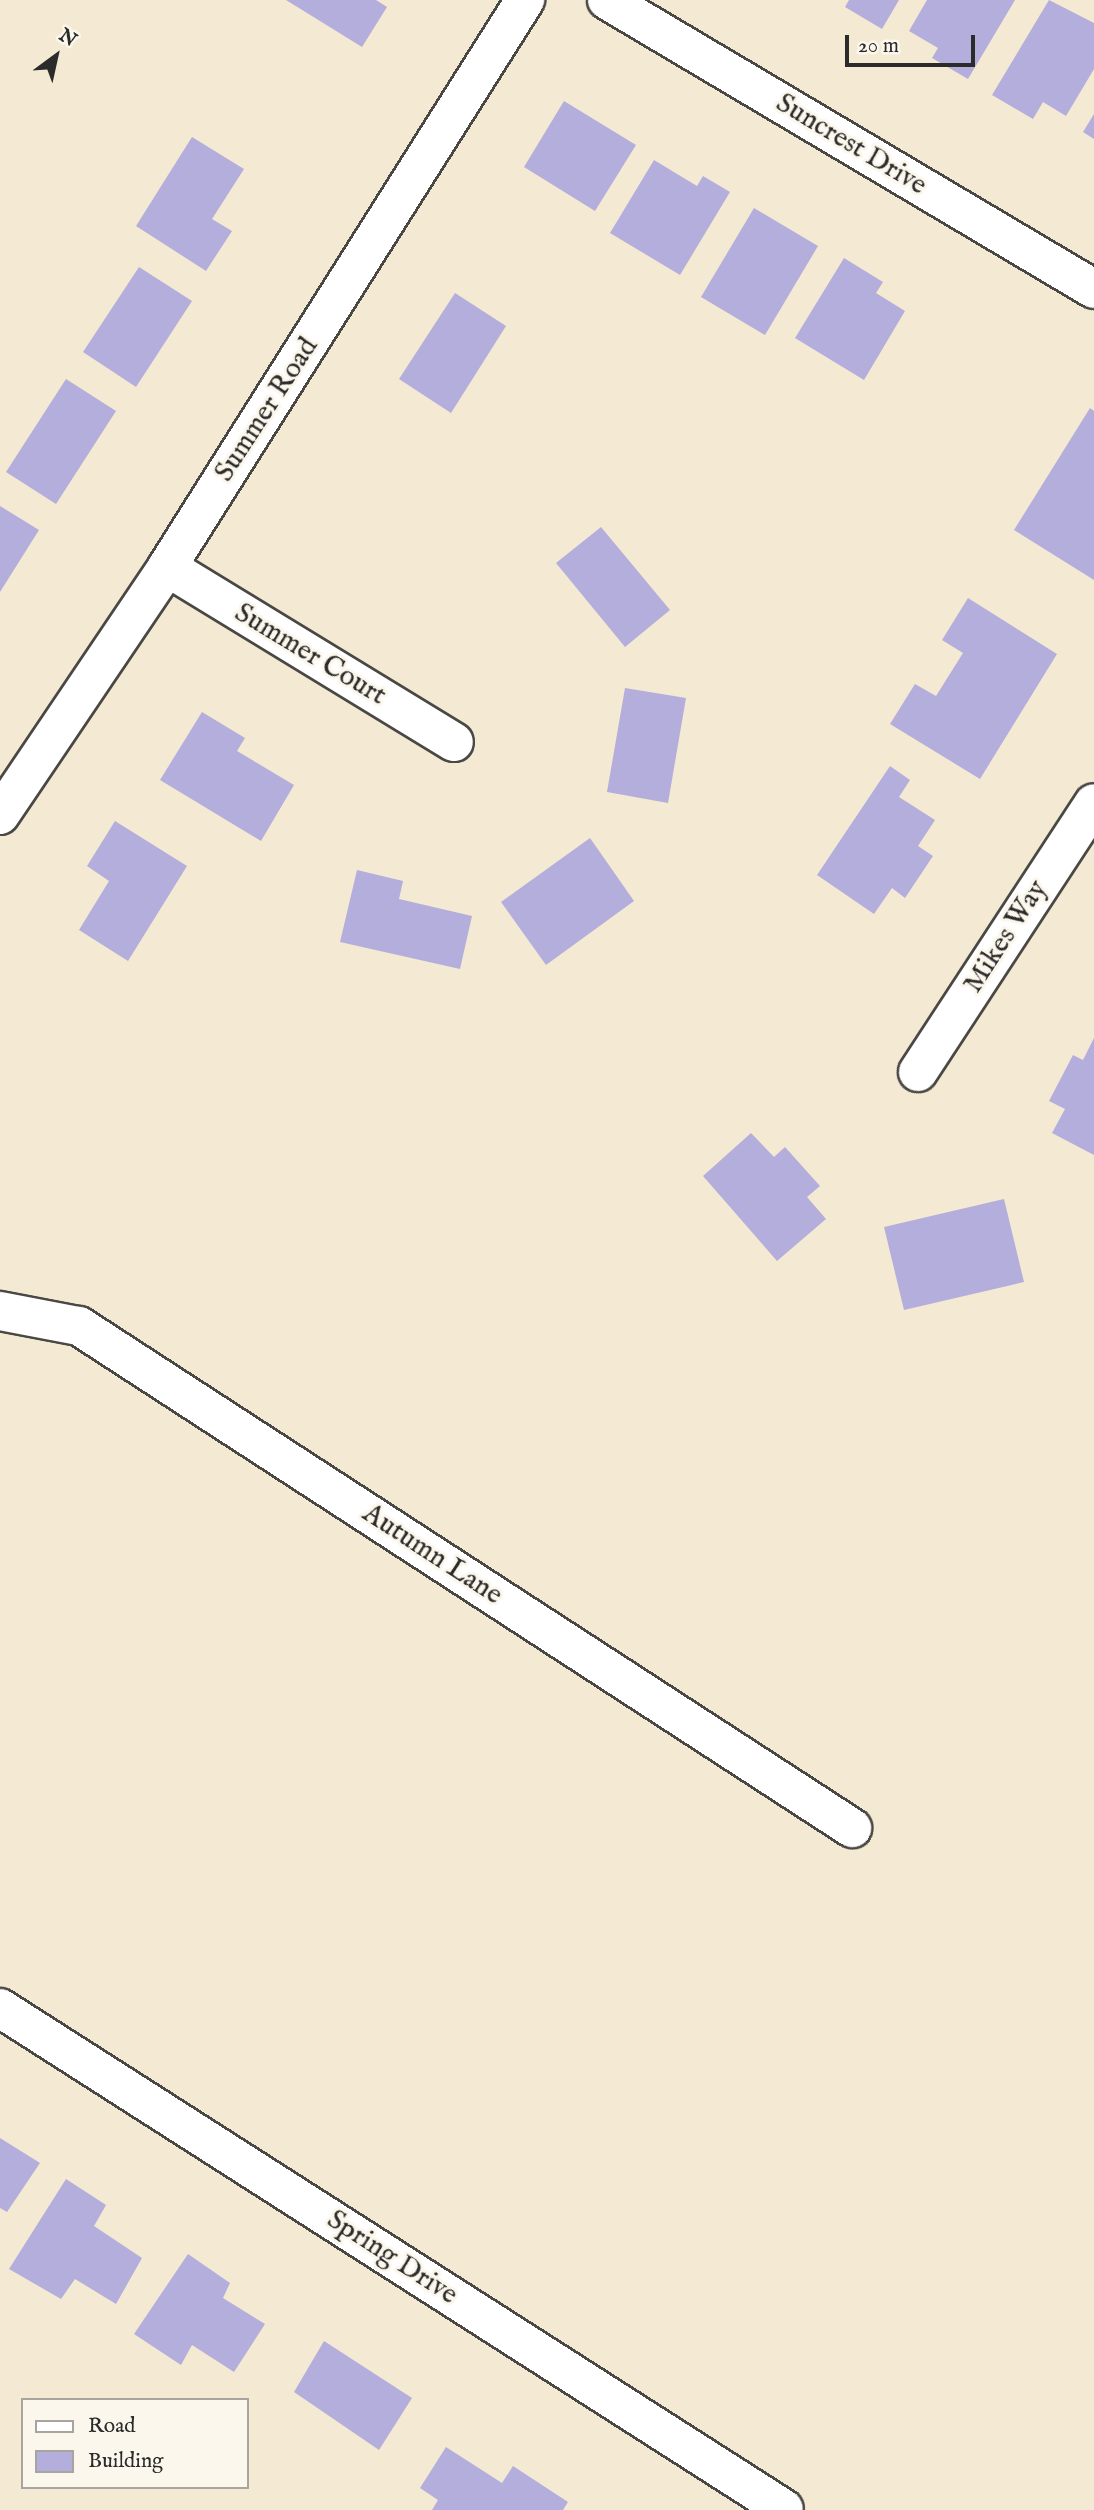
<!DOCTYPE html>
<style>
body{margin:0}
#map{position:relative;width:1094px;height:2510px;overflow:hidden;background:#f4e9d2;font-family:"IM FELL English",serif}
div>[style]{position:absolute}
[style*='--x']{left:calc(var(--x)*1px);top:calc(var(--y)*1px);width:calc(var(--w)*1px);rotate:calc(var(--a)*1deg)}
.building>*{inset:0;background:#b4aedc}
.roads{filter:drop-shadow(2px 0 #494844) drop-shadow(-2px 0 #494844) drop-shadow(0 2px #494844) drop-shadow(0 -2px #494844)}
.minor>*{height:38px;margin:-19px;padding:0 19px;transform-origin:19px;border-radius:19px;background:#fff}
span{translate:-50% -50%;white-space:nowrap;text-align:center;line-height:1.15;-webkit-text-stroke:6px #fbf7ec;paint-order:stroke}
.street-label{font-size:28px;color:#2b2b2b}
.legend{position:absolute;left:21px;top:2398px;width:228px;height:91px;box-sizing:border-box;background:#fbf7ec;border:2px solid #a8a59f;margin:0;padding:9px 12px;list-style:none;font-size:21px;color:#2b2b2b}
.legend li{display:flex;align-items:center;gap:14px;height:35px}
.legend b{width:35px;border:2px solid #a8a59f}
.north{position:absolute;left:21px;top:21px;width:70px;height:70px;-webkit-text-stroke:5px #fbf7ec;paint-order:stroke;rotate:33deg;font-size:19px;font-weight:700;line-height:28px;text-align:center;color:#2b2b2b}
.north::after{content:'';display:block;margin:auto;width:24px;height:32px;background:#2b2b2b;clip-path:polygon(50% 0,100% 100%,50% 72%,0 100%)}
.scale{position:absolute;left:845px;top:35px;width:130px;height:32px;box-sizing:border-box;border:4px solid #2b2b2b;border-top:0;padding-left:9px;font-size:21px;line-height:24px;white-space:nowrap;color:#2b2b2b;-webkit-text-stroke:5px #fbf7ec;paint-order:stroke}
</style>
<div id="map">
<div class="building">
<i style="clip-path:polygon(286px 0,376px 0,387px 7px,362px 47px)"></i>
<i style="clip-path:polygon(849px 0,899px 0,882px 29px,845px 7px)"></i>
<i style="clip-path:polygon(927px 0,1015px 0,968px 79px,932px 58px,938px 48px,909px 31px)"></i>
<i style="clip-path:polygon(1049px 0,1094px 23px,1094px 69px,1066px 116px,1043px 102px,1033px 119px,992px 95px)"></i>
<i style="clip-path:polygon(564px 101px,636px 145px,595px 211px,524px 167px)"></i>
<i style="clip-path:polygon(1094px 114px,1094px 139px,1083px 132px)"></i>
<i style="clip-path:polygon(192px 137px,244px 169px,212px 219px,232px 231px,206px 271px,136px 226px)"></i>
<i style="clip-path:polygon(654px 160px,697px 186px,703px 176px,730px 192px,680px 275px,610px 233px)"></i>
<i style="clip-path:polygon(754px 208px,818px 246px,765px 335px,701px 297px)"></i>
<i style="clip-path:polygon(844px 258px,883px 282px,876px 293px,905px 311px,864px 380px,795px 338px)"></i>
<i style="clip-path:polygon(139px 267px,192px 301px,136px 387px,83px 352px)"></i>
<i style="clip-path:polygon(455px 293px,506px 326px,451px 413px,399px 379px)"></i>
<i style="clip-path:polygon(66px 379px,116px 411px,56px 504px,6px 472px)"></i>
<i style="clip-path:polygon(1090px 408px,1094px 411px,1094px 580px,1014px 530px)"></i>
<i style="clip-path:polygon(0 506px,39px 530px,0 592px)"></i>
<i style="clip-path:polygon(601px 527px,670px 610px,625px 647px,556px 563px)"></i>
<i style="clip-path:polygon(968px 598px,1057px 654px,980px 779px,890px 724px,915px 684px,936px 696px,963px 653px,942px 640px)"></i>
<i style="clip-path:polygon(625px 688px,686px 698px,668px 803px,607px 792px)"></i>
<i style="clip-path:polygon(202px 712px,245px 738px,237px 751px,294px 785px,261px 841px,160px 780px)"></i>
<i style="clip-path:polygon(890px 766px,910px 780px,899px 797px,935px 820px,918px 846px,933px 856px,905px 898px,892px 888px,874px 914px,817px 875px)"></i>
<i style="clip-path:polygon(115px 821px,187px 866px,128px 961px,79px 930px,109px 881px,87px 866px)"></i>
<i style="clip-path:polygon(590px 838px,634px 901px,546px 965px,501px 902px)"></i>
<i style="clip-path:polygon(357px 870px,403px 881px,399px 899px,472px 916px,460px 969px,340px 942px)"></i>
<i style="clip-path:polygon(1094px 1038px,1094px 1155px,1052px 1133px,1065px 1109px,1049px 1101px,1073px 1055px,1083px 1060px)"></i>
<i style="clip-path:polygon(751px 1133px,774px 1157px,785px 1147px,820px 1186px,807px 1197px,826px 1219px,777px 1261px,703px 1176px)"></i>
<i style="clip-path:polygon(1004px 1199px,1024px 1282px,904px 1310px,884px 1227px)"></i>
<i style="clip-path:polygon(0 2138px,40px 2163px,7px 2212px,0 2208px)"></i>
<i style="clip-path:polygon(66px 2179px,106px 2205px,94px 2226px,142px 2258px,116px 2304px,75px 2279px,61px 2299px,9px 2269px)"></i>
<i style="clip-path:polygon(188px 2254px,230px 2283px,223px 2298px,265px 2324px,234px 2372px,192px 2345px,181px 2365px,134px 2334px)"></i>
<i style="clip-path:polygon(324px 2341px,412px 2398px,379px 2450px,294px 2392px)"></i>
<i style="clip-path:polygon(446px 2447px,502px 2483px,513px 2466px,568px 2502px,563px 2510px,432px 2510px,438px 2500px,420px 2488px)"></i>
</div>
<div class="roads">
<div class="minor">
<i style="--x:607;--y:0;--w:566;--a:30.69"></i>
<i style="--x:167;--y:567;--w:336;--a:31.4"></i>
<i style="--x:0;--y:815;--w:299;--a:-56"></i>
<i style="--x:167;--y:567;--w:671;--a:-57.73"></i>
<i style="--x:918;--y:1072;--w:321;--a:-56.8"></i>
<i style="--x:0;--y:1311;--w:80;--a:10.8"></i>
<i style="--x:79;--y:1326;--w:922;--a:33"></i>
<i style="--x:0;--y:2008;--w:930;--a:32.58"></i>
</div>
</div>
<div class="street-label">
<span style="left:851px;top:145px;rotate:31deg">Suncrest Drive</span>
<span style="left:267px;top:410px;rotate:-57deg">Summer Road</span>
<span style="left:310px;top:655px;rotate:31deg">Summer Court</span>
<span style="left:1006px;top:937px;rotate:-57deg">Mikes Way</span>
<span style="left:432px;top:1555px;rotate:33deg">Autumn Lane</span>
<span style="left:392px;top:2258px;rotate:33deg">Spring Drive</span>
</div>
<ul class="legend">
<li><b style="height:9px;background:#fff"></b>Road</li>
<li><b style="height:19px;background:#b4aedc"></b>Building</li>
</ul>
<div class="north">N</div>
<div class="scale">20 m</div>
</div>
